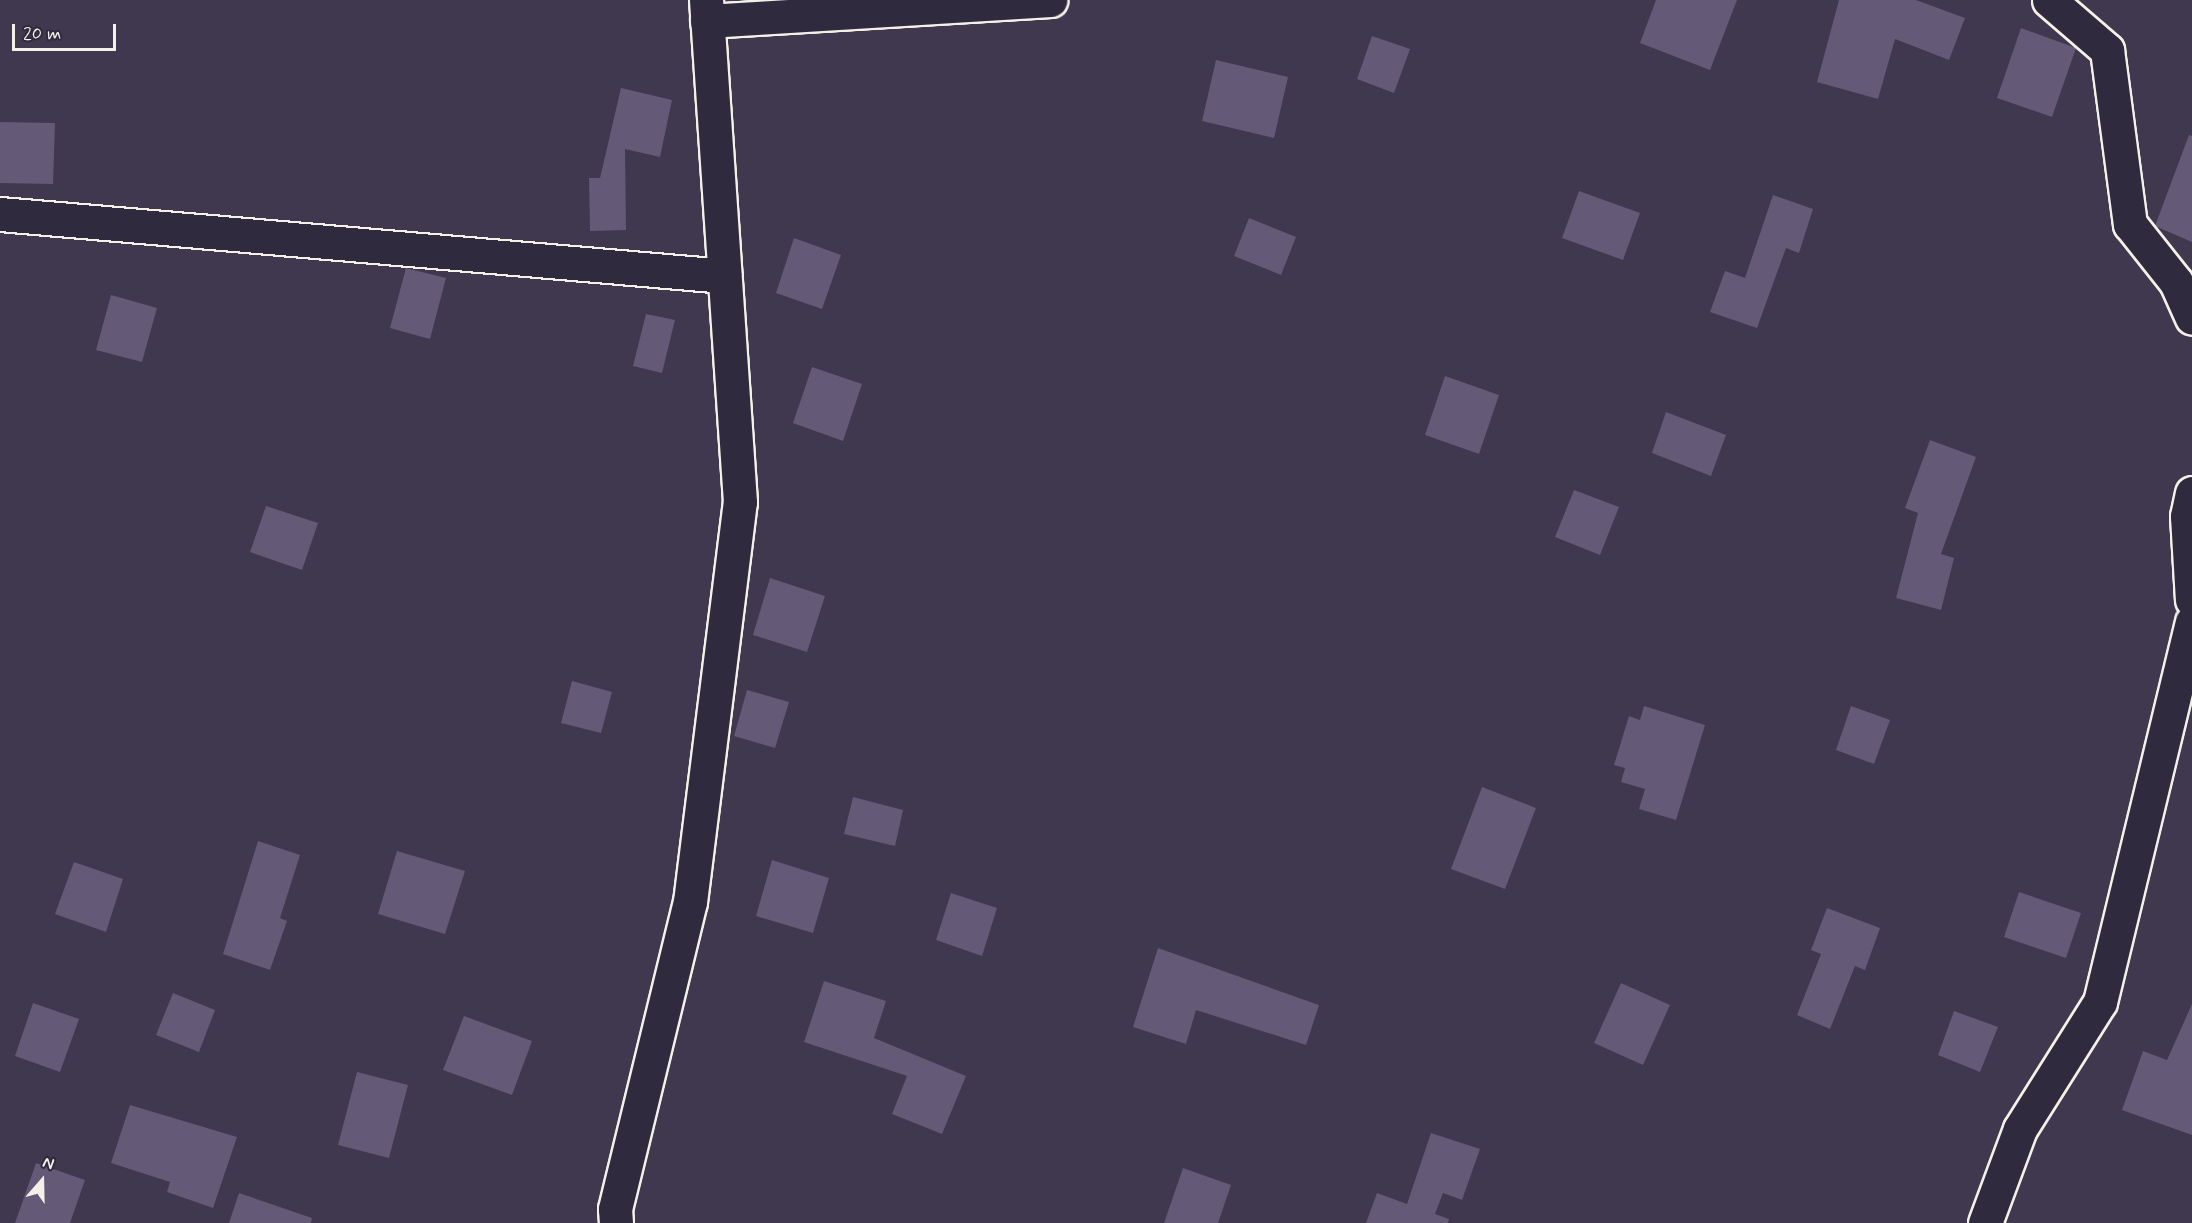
<!DOCTYPE html>
<style>
body{margin:0}
#map{position:relative;width:2192px;height:1223px;overflow:hidden;background:#3f384e;font-family:Mynerve,sans-serif}
div>[style]{position:absolute}
[style*='--x']{left:calc(var(--x)*1px);top:calc(var(--y)*1px);width:calc(var(--w)*1px);rotate:calc(var(--a)*1deg)}
.building>*{inset:0;background:#645976}
.roads{filter:drop-shadow(2px 0 #f4f1e8) drop-shadow(-2px 0 #f4f1e8) drop-shadow(0 2px #f4f1e8) drop-shadow(0 -2px #f4f1e8)}
.minor>*{height:33px;margin:-16.5px;padding:0 16.5px;transform-origin:16.5px;border-radius:16.5px;background:#2f2a3d}
span{translate:-50% -50%;white-space:nowrap;text-align:center;line-height:1.15;-webkit-text-stroke:5px #2f2a3d;paint-order:stroke}
.north{position:absolute;left:12px;top:1151px;width:60px;height:60px;-webkit-text-stroke:4px #2f2a3d;paint-order:stroke;rotate:20deg;font-size:16px;font-weight:700;line-height:24px;text-align:center;color:#f4f1e8}
.north::after{content:'';display:block;margin:auto;width:21px;height:27px;background:#f4f1e8;clip-path:polygon(50% 0,100% 100%,50% 72%,0 100%)}
.scale{position:absolute;left:12px;top:24px;width:104px;height:27px;box-sizing:border-box;border:3px solid #f4f1e8;border-top:0;padding-left:8px;font-size:18px;line-height:21px;white-space:nowrap;color:#f4f1e8;-webkit-text-stroke:4px #2f2a3d;paint-order:stroke}
</style>
<div id="map">
<div class="building">
<i style="clip-path:polygon(1656px 0,1737px 0,1710px 70px,1640px 43px)"></i>
<i style="clip-path:polygon(1839px 0,1916px 0,1965px 18px,1949px 60px,1895px 39px,1878px 99px,1817px 82px)"></i>
<i style="clip-path:polygon(2021px 28px,2076px 48px,2052px 117px,1997px 98px)"></i>
<i style="clip-path:polygon(1372px 36px,1410px 49px,1394px 93px,1357px 79px)"></i>
<i style="clip-path:polygon(1216px 60px,1288px 77px,1274px 138px,1202px 121px)"></i>
<i style="clip-path:polygon(621px 88px,672px 100px,660px 157px,625px 149px,626px 230px,590px 231px,589px 178px,600px 178px)"></i>
<i style="clip-path:polygon(0 122px,55px 123px,53px 184px,0 183px)"></i>
<i style="clip-path:polygon(2189px 135px,2192px 136px,2192px 242px,2155px 226px)"></i>
<i style="clip-path:polygon(1579px 191px,1640px 213px,1623px 260px,1562px 238px)"></i>
<i style="clip-path:polygon(1773px 195px,1813px 209px,1799px 253px,1786px 248px,1757px 328px,1710px 312px,1725px 271px,1745px 278px)"></i>
<i style="clip-path:polygon(1249px 218px,1296px 237px,1281px 275px,1234px 256px)"></i>
<i style="clip-path:polygon(794px 238px,841px 255px,822px 309px,776px 293px)"></i>
<i style="clip-path:polygon(406px 268px,446px 278px,430px 339px,390px 328px)"></i>
<i style="clip-path:polygon(111px 295px,157px 308px,142px 362px,96px 350px)"></i>
<i style="clip-path:polygon(646px 314px,675px 320px,662px 373px,633px 366px)"></i>
<i style="clip-path:polygon(812px 367px,862px 384px,843px 441px,793px 423px)"></i>
<i style="clip-path:polygon(1445px 376px,1499px 395px,1479px 454px,1425px 435px)"></i>
<i style="clip-path:polygon(1666px 412px,1726px 435px,1711px 476px,1652px 453px)"></i>
<i style="clip-path:polygon(1930px 440px,1976px 457px,1941px 554px,1954px 558px,1941px 610px,1896px 598px,1918px 513px,1905px 508px)"></i>
<i style="clip-path:polygon(1574px 490px,1619px 507px,1600px 555px,1555px 537px)"></i>
<i style="clip-path:polygon(266px 506px,318px 523px,302px 570px,250px 552px)"></i>
<i style="clip-path:polygon(770px 578px,825px 596px,807px 652px,753px 635px)"></i>
<i style="clip-path:polygon(572px 681px,612px 692px,601px 733px,561px 723px)"></i>
<i style="clip-path:polygon(747px 690px,789px 702px,775px 748px,734px 736px)"></i>
<i style="clip-path:polygon(1644px 706px,1705px 725px,1676px 820px,1639px 809px,1645px 789px,1621px 782px,1625px 768px,1614px 765px,1629px 716px,1640px 720px)"></i>
<i style="clip-path:polygon(1851px 706px,1890px 720px,1874px 764px,1836px 750px)"></i>
<i style="clip-path:polygon(1482px 787px,1536px 808px,1505px 889px,1451px 869px)"></i>
<i style="clip-path:polygon(853px 797px,903px 810px,895px 846px,844px 834px)"></i>
<i style="clip-path:polygon(258px 841px,300px 855px,280px 918px,287px 921px,270px 970px,223px 954px)"></i>
<i style="clip-path:polygon(397px 851px,465px 871px,445px 934px,378px 914px)"></i>
<i style="clip-path:polygon(772px 860px,829px 878px,813px 933px,756px 916px)"></i>
<i style="clip-path:polygon(74px 862px,123px 879px,106px 932px,55px 914px)"></i>
<i style="clip-path:polygon(2019px 892px,2081px 913px,2066px 958px,2004px 937px)"></i>
<i style="clip-path:polygon(951px 893px,997px 908px,982px 956px,936px 940px)"></i>
<i style="clip-path:polygon(1827px 908px,1880px 928px,1865px 970px,1855px 966px,1830px 1029px,1797px 1015px,1821px 954px,1811px 950px)"></i>
<i style="clip-path:polygon(1158px 948px,1319px 1005px,1306px 1045px,1196px 1010px,1186px 1044px,1133px 1027px)"></i>
<i style="clip-path:polygon(824px 981px,886px 1001px,874px 1038px,966px 1076px,942px 1134px,892px 1114px,907px 1076px,804px 1042px)"></i>
<i style="clip-path:polygon(1621px 983px,1670px 1005px,1643px 1065px,1594px 1043px)"></i>
<i style="clip-path:polygon(173px 993px,215px 1010px,199px 1052px,156px 1035px)"></i>
<i style="clip-path:polygon(33px 1003px,79px 1019px,60px 1072px,15px 1056px)"></i>
<i style="clip-path:polygon(2192px 1004px,2192px 1135px,2122px 1110px,2143px 1051px,2167px 1060px)"></i>
<i style="clip-path:polygon(1954px 1011px,1998px 1027px,1980px 1072px,1938px 1055px)"></i>
<i style="clip-path:polygon(464px 1016px,532px 1041px,512px 1095px,443px 1070px)"></i>
<i style="clip-path:polygon(357px 1072px,408px 1085px,389px 1158px,338px 1145px)"></i>
<i style="clip-path:polygon(130px 1105px,237px 1137px,213px 1208px,167px 1192px,170px 1182px,111px 1163px)"></i>
<i style="clip-path:polygon(1431px 1133px,1480px 1149px,1462px 1200px,1443px 1193px,1435px 1214px,1449px 1219px,1448px 1223px,1366px 1223px,1377px 1193px,1407px 1204px)"></i>
<i style="clip-path:polygon(36px 1163px,85px 1180px,70px 1223px,15px 1223px)"></i>
<i style="clip-path:polygon(1183px 1168px,1231px 1185px,1218px 1223px,1164px 1223px)"></i>
<i style="clip-path:polygon(239px 1193px,312px 1218px,311px 1223px,229px 1223px)"></i>
</div>
<div class="roads">
<div class="minor">
<i style="--x:2049;--y:0;--w:77;--a:40.8"></i>
<i style="--x:2107;--y:50;--w:176;--a:82.5"></i>
<i style="--x:2130;--y:224;--w:74;--a:51.6"></i>
<i style="--x:2176;--y:282;--w:39;--a:66"></i>
<i style="--x:707;--y:21;--w:344;--a:-3.5"></i>
<i style="--x:0;--y:214;--w:727;--a:4.89"></i>
<i style="--x:2192;--y:493;--w:24;--a:102"></i>
<i style="--x:2187;--y:516;--w:84;--a:86.6"></i>
<i style="--x:616;--y:1223;--w:14;--a:-94"></i>
<i style="--x:615;--y:1209;--w:316;--a:-76.3"></i>
<i style="--x:690;--y:902;--w:403;--a:-82.9"></i>
<i style="--x:740;--y:502;--w:503;--a:-93.87"></i>
<i style="--x:1985;--y:1223;--w:100;--a:-69.6"></i>
<i style="--x:2020;--y:1129;--w:150;--a:-57.8"></i>
<i style="--x:2100;--y:1002;--w:391;--a:-76.4"></i>
</div>
</div>
<div class="north">N</div>
<div class="scale">20 m</div>
</div>
